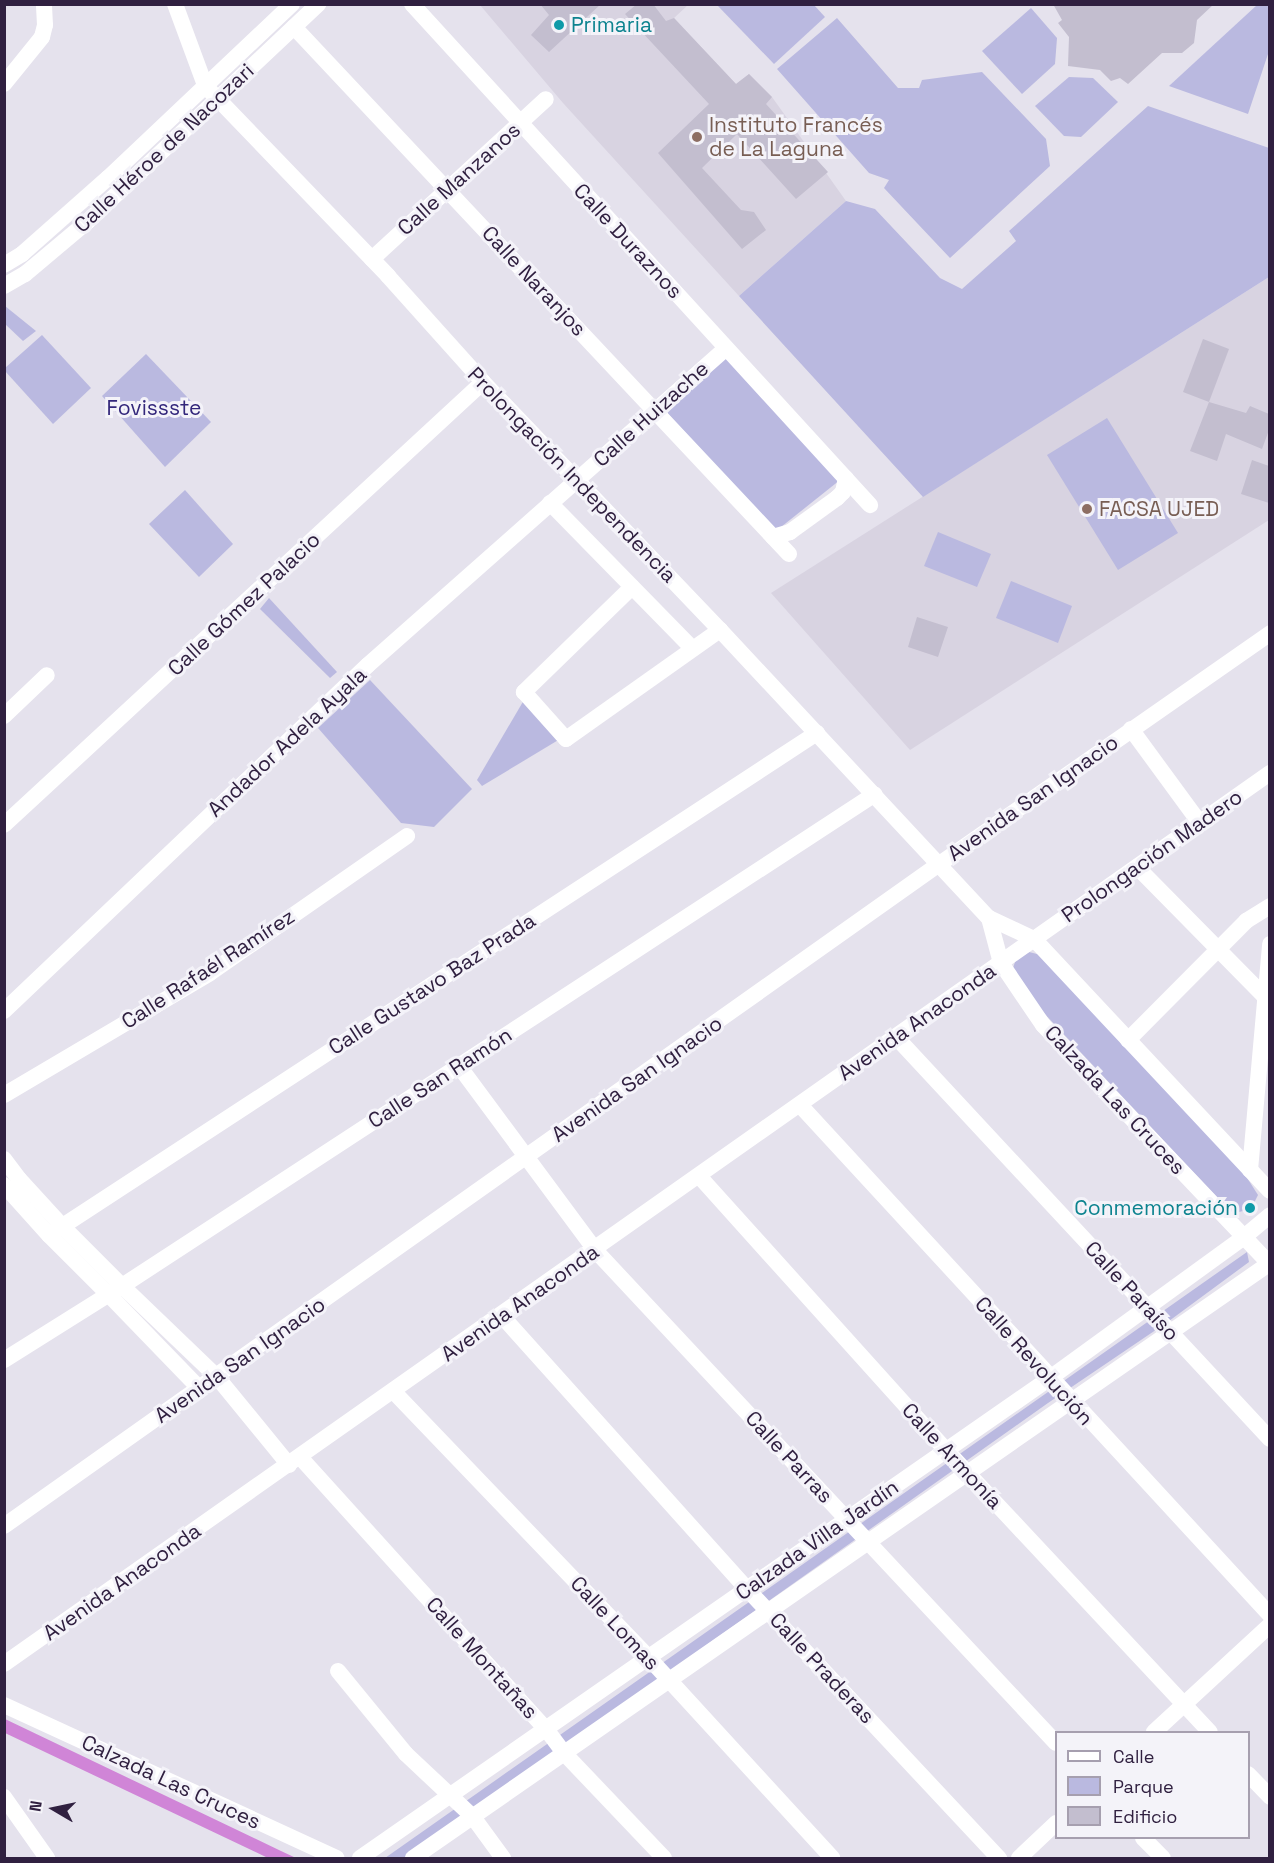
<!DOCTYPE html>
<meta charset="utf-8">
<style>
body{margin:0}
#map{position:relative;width:1274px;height:1863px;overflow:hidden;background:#e5e2ed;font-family:"Space Grotesk",sans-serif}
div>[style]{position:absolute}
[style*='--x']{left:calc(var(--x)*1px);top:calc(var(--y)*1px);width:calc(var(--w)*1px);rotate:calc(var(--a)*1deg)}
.built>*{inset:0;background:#d8d3e1}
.green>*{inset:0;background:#bab9e0}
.water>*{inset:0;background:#d085d7}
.building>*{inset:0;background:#c3becf}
.minor>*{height:16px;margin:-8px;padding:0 8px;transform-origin:8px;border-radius:8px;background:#fff}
.tertiary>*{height:16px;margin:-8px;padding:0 8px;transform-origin:8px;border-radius:8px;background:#fff}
.secondary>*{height:16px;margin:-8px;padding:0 8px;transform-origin:8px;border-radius:8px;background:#fff}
.dots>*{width:16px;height:16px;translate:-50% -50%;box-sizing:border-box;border:3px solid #f4f3f9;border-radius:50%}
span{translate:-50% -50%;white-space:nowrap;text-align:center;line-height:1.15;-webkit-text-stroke:6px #f4f3f9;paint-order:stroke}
.culture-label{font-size:21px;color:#0d838f}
.left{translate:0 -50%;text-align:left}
.right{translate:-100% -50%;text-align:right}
.education-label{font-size:21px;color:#785e54}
.street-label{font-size:21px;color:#302040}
.park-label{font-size:21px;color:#33277b}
.frame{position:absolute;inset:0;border:6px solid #302040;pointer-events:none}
.legend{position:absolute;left:1055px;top:1731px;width:195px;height:108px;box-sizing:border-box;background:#f4f3f9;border:2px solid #a69faf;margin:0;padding:8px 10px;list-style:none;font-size:18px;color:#302040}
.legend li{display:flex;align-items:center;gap:12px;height:30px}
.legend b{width:30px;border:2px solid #a69faf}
.north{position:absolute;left:24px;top:1779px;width:60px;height:60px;-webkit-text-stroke:4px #f4f3f9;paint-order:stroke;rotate:279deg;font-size:16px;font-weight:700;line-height:24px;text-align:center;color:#302040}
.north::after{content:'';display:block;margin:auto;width:21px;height:27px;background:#302040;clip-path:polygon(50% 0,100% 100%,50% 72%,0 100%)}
</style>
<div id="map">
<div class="built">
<i style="clip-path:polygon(480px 5px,688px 5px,674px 18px,736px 84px,749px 74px,772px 97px,846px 201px,739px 296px,563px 103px)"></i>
<i style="clip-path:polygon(1269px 277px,1269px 520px,910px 750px,771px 593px)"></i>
</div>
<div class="green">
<i style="clip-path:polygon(717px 5px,814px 5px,825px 17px,774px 64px)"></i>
<i style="clip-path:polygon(1257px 5px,1269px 5px,1269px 51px,1248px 114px,1169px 86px)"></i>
<i style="clip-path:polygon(1031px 8px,1057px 38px,1055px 64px,1022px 94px,982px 51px)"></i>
<i style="clip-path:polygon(837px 18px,898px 88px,919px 88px,922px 80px,982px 72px,1046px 139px,1050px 166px,950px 258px,884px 188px,889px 180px,869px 173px,777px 69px)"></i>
<i style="clip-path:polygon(1069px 77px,1093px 78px,1118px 102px,1081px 137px,1064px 136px,1035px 106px)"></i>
<i style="clip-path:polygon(1148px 106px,1269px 148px,1269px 277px,923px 497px,739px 296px,846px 201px,875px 209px,940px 278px,962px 289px,1016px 241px,1009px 231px)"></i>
<i style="clip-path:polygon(4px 306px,5px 306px,36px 331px,23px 341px,5px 324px)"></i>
<i style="clip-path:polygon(42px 335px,91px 388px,53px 424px,5px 371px,5px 368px)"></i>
<i style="clip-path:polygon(721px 350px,840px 480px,776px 531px,660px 405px)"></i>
<i style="clip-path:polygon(146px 354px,211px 422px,165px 467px,102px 396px)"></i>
<i style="clip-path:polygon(1107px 418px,1178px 533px,1118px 570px,1047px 455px)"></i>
<i style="clip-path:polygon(185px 490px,233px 544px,199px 577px,149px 524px)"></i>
<i style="clip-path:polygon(938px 532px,991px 554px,977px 587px,924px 566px)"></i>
<i style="clip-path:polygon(1011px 581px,1072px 606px,1058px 643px,996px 618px)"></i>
<i style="clip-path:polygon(269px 598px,337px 672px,330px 678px,260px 609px)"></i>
<i style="clip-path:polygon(370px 680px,472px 789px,434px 827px,401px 823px,318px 728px)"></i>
<i style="clip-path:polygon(524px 700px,560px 739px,482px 786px,477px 780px)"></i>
<i style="clip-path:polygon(1029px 952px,1041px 955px,1244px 1173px,1258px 1195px,1251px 1209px,1235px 1213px,1226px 1207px,1026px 994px,1013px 968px,1016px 959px)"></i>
<i style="clip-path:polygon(1247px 1252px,1249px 1262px,1169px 1321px,1048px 1403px,406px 1858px,385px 1858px)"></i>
</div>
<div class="water">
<i style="clip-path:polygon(5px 1719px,281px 1851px,296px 1858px,268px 1858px,5px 1733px)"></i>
</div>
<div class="building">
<i style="clip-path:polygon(540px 4px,601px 4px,549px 52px,531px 35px,549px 15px)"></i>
<i style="clip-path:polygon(637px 4px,653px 4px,666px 21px,674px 18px,736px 84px,749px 74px,772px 97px,766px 104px,828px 172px,796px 199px,737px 134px,702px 168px,741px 210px,754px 212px,766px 230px,742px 249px,658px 153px,709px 104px,625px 14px)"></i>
<i style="clip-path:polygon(1053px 4px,1214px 4px,1197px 20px,1194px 43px,1182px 53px,1162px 53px,1128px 84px,1120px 78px,1111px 81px,1100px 70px,1068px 66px,1069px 37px,1058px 23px,1062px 20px)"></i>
<i style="clip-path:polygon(1203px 339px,1229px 349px,1209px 402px,1183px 392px)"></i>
<i style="clip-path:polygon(1209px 402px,1246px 413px,1250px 406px,1269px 414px,1269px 430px,1262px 449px,1226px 434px,1217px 461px,1190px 451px)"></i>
<i style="clip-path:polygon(1252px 460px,1269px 466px,1269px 503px,1241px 494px)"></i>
<i style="clip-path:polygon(917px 617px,948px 627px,938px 657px,908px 647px)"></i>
</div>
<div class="minor">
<i style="--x:412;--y:4;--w:679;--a:47.57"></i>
<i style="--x:294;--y:27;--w:723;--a:46.79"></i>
<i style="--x:4;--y:84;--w:60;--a:-51"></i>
<i style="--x:42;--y:37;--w:12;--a:-76"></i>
<i style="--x:45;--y:25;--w:21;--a:-93"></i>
<i style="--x:372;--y:259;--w:236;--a:-42.6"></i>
<i style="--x:550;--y:503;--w:204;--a:45.6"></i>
<i style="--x:773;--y:537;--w:18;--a:-16"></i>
<i style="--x:790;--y:532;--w:58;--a:-35.9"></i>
<i style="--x:837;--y:498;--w:8;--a:-45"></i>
<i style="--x:843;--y:492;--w:14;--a:-78"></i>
<i style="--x:632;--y:587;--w:151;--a:135.8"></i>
<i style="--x:524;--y:692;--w:63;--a:48.2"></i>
<i style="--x:566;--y:739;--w:189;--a:-35.3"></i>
<i style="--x:4;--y:716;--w:59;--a:-43.6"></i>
<i style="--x:1131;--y:729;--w:115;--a:53.8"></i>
<i style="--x:4;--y:825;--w:652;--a:-42.76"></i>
<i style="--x:1137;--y:867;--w:182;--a:45.4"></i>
<i style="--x:4;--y:1011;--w:502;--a:-43.55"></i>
<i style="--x:368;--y:665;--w:478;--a:-41.5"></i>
<i style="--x:896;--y:1037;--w:549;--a:47.07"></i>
<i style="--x:1128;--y:1040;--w:168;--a:-45.2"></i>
<i style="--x:1246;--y:921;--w:28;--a:-32"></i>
<i style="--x:459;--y:1066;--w:229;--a:53.5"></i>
<i style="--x:595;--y:1250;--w:675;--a:46.92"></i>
<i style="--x:4;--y:1095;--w:239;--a:-30.6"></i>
<i style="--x:210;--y:973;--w:240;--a:-34.8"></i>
<i style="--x:800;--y:1105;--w:694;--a:47.34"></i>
<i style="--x:1250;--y:1170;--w:227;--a:-84.9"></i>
<i style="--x:699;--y:1176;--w:369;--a:48"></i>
<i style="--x:946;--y:1450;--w:386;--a:46.9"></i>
<i style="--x:52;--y:1233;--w:914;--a:-33.17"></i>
<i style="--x:109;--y:1295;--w:131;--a:45.9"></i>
<i style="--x:502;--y:1316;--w:367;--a:48.1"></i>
<i style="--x:747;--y:1589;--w:369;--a:46.9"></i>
<i style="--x:394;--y:1392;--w:367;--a:46.2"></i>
<i style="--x:648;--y:1657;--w:273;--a:47.5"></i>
<i style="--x:300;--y:1457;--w:367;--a:47.9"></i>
<i style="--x:546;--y:1729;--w:30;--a:53"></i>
<i style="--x:564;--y:1753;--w:145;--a:46.4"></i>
<i style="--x:289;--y:1465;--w:114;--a:-129.3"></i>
<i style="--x:217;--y:1377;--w:132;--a:-136.2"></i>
<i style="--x:122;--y:1286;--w:899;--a:-33.16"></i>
<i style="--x:4;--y:1526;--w:1144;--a:-35.29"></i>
<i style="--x:4;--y:1664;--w:1548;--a:-35.14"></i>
<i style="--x:338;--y:1671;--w:107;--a:50.7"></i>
<i style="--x:406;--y:1754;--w:92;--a:43.2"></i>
<i style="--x:473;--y:1817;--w:51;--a:53.8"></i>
<i style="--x:4;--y:1705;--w:366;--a:24.7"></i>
<i style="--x:1154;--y:1732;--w:158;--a:-42.7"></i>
<i style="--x:1248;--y:1774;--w:32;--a:46"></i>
<i style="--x:4;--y:1797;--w:75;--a:54.8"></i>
<i style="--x:1143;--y:1838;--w:28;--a:45"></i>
<i style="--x:1019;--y:1858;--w:51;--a:-43.4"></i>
</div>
<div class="tertiary">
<i style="--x:217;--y:98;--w:247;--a:46.1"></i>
<i style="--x:388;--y:276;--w:142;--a:48.1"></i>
<i style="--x:483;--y:382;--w:343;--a:46.3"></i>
<i style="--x:720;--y:630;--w:394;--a:47"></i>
<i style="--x:989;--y:918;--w:50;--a:25"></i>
<i style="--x:1034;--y:939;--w:345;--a:46.9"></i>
<i style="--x:938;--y:865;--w:405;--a:-34.9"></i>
<i style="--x:989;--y:918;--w:47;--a:75.1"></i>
<i style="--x:1001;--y:963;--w:75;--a:55.9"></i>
<i style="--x:1043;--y:1025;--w:330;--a:46.5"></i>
<i style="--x:4;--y:1159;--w:25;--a:53"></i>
<i style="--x:19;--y:1179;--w:64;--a:47.5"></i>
<i style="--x:62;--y:1226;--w:85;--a:45"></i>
<i style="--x:122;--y:1286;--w:139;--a:147.9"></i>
<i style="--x:4;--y:1185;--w:67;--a:48"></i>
<i style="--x:49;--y:1235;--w:85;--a:45"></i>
<i style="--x:360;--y:1858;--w:841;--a:-34.82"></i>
<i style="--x:1050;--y:1378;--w:240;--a:-36"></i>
<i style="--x:1244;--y:1237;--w:34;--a:-40"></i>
<i style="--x:413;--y:1858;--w:1043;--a:-34.77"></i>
</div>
<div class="secondary">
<i style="--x:175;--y:4;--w:86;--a:69.7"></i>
<i style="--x:205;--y:85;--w:11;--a:49"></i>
<i style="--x:4;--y:265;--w:21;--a:-31"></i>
<i style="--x:22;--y:254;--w:115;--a:-41.5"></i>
<i style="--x:108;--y:178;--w:253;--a:-43.4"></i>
<i style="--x:4;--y:286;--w:24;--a:-30"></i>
<i style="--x:25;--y:274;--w:81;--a:-40"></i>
<i style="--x:87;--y:222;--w:318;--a:-43.3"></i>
</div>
<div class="dots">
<i style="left:559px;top:25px;background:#0f9aa8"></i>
<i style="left:697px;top:137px;background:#8d6e63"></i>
<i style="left:1087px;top:509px;background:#8d6e63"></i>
<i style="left:1250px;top:1208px;background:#0f9aa8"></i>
</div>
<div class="culture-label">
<span class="left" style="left:571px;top:25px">Primaria</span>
<span class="right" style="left:1238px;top:1208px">Conmemoración</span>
</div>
<div class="education-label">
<span class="left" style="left:709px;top:137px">Instituto Francés<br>de La Laguna</span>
<span class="left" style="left:1099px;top:509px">FACSA UJED</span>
</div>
<div class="street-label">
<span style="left:164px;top:148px;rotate:-43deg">Calle Héroe de Nacozari</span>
<span style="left:459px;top:179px;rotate:-42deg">Calle Manzanos</span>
<span style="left:628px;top:241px;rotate:47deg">Calle Duraznos</span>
<span style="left:534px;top:281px;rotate:47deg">Calle Naranjos</span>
<span style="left:651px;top:414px;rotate:-42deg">Calle Huizache</span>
<span style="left:572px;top:475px;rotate:46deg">Prolongación Independencia</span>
<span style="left:244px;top:604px;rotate:-43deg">Calle Gómez Palacio</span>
<span style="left:287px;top:742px;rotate:-43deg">Andador Adela Ayala</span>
<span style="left:1033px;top:798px;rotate:-35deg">Avenida San Ignacio</span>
<span style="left:1152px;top:856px;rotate:-35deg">Prolongación Madero</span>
<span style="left:208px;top:969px;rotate:-33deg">Calle Rafaél Ramírez</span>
<span style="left:432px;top:984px;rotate:-33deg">Calle Gustavo Baz Prada</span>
<span style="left:917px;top:1022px;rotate:-35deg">Avenida Anaconda</span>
<span style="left:440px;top:1078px;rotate:-33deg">Calle San Ramón</span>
<span style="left:637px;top:1079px;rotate:-35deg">Avenida San Ignacio</span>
<span style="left:1115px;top:1100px;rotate:47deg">Calzada Las Cruces</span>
<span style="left:1132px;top:1291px;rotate:47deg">Calle Paraíso</span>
<span style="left:520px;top:1303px;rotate:-35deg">Avenida Anaconda</span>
<span style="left:240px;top:1360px;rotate:-35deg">Avenida San Ignacio</span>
<span style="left:1034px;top:1361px;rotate:48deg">Calle Revolución</span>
<span style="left:952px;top:1456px;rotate:47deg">Calle Armonía</span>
<span style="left:789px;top:1457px;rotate:47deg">Calle Parras</span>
<span style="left:817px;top:1540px;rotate:-35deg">Calzada Villa Jardín</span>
<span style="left:122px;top:1582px;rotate:-35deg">Avenida Anaconda</span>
<span style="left:615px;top:1623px;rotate:47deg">Calle Lomas</span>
<span style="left:482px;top:1658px;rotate:48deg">Calle Montañas</span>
<span style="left:822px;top:1668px;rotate:47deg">Calle Praderas</span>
<span style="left:171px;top:1782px;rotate:25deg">Calzada Las Cruces</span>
</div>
<div class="park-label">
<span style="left:154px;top:408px">Fovissste</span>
</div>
<div class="frame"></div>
<ul class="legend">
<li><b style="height:8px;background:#fff"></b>Calle</li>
<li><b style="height:16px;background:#bab9e0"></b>Parque</li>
<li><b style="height:16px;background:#c3becf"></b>Edificio</li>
</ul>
<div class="north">N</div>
</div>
